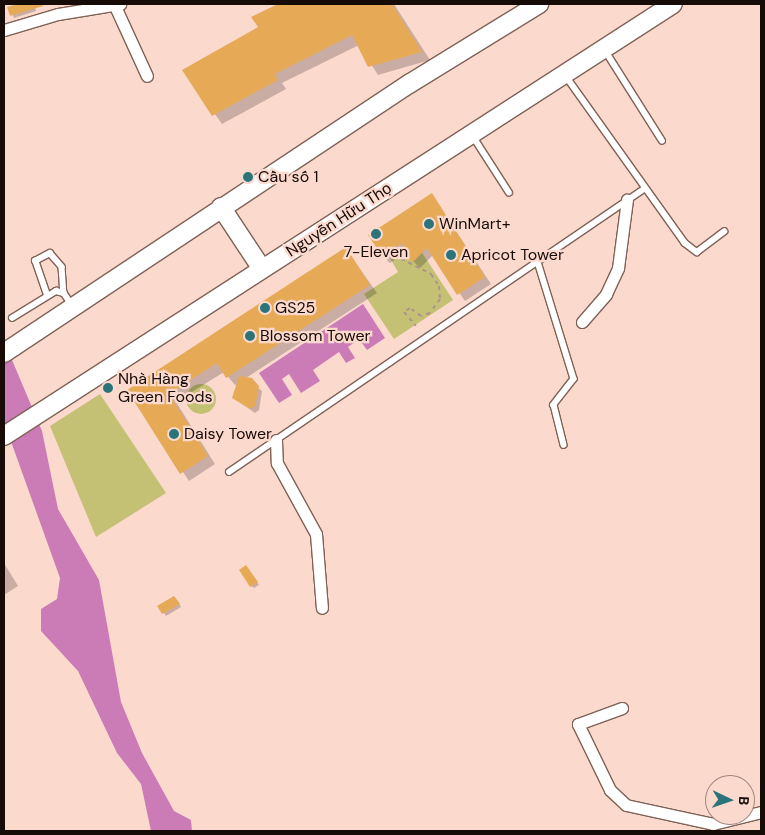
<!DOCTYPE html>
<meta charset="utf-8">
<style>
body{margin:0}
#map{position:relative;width:765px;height:835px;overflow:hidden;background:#fcd9cd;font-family:"DM Sans",sans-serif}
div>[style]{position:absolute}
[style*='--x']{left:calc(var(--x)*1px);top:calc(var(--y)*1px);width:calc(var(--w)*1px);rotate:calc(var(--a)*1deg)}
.green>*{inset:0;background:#c4c074}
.round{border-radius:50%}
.water>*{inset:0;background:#cb7cb7}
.shadow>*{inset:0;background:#0003}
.building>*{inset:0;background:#e6aa57}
.path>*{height:2px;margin-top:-1px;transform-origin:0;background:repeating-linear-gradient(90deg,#ae938a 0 4px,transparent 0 8px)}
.roads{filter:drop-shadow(1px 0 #7f6156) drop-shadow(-1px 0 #7f6156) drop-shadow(0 1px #7f6156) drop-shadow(0 -1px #7f6156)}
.service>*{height:5.5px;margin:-2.75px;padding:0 2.75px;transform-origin:2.75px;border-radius:2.75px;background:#fff}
.minor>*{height:11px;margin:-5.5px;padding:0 5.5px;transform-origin:5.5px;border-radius:5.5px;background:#fff}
.primary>*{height:18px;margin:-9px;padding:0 9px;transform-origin:9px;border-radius:9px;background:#fff}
.dots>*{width:14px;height:14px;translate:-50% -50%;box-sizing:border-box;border:2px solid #fcd9cd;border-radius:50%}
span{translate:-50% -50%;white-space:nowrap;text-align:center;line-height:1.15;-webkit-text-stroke:4.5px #fcd9cd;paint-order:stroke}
.poi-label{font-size:16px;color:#160b07}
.left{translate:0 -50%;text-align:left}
.street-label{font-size:16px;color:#160b07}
.frame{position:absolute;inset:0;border:5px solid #160b07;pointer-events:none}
.north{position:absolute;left:705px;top:775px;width:50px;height:50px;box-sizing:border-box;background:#fcd9cd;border:1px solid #a0877e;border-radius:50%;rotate:93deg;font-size:14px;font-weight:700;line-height:20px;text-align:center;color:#160b07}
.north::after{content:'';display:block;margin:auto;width:18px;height:22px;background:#2a747a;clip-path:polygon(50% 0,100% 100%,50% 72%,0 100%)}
</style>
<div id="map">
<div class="green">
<i style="clip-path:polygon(415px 242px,453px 300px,394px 339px,364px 294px,398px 272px,390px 258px)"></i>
<i class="round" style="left:186px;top:384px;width:30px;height:30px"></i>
<i style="clip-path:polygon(100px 394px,166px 493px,96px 537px,50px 426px)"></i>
</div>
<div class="water">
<i style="clip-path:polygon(363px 304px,385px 338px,367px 350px,359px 339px,348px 347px,355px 358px,346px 363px,339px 352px,313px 370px,320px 381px,301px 393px,289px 374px,282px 379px,292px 395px,279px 403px,259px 373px)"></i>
<i style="clip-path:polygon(4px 341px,42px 431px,58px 509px,99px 580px,121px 702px,142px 753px,174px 811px,191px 820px,192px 831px,151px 831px,141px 784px,117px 753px,78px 671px,41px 631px,41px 609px,57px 599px,60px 578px,4px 422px)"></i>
</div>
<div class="shadow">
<i style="clip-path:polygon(22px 4px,34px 4px,36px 11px,14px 18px,9px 8px)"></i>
<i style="clip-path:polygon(280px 4px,394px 4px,430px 60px,378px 75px,359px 45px,282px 83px,286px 89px,222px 124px,184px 71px,260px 28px,253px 17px)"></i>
<i style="clip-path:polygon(432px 195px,491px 284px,465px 301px,433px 255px,420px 268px,405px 253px,390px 263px,382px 256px)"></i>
<i style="clip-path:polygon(346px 249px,377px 293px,246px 378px,262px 391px,259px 410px,255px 413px,234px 398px,239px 383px,235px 385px,224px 372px,176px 402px,215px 464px,189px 481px,128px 390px)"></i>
<i style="clip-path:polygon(4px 563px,18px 586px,4px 595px)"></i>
<i style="clip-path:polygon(246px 566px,259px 585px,254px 588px,251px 586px)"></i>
<i style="clip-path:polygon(177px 600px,181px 607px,166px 616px,159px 606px)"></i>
</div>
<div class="building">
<i style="clip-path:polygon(18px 4px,43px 4px,43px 6px,10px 16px,7px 7px)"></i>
<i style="clip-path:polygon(278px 4px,392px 4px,422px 52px,368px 67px,352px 35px,275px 74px,278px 80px,212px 116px,182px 70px,258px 27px,251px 17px)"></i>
<i style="clip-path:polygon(432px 193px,485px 277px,457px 295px,427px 248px,413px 262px,405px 257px,402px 243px,382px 256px,368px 235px)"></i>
<i style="clip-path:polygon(346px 247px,370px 285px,226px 378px,217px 363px,169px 394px,208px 456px,180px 474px,127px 390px)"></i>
<i style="clip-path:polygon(239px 376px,252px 378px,259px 386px,255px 406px,250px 409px,232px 398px)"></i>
<i style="clip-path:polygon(246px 565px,258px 582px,250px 587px,239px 570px)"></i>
<i style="clip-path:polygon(174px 596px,180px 604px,162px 614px,157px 606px)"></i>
</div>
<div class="path">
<i style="--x:394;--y:255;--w:42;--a:27.2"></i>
<i style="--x:431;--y:274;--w:14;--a:56"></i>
<i style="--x:439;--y:286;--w:13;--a:86"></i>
<i style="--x:440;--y:299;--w:17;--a:126"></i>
<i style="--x:430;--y:313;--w:9;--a:162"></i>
<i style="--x:421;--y:316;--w:14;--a:-144"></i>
<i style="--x:410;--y:308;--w:7;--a:146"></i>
<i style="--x:404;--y:312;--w:18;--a:49"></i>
</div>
<div class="roads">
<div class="service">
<i style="--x:605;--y:50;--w:107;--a:57.7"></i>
<i style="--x:566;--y:76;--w:205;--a:54.5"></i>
<i style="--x:685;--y:243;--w:15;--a:37"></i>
<i style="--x:697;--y:252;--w:34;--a:-37"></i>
<i style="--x:473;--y:136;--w:67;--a:57.3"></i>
<i style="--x:538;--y:262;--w:122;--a:72.9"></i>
<i style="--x:574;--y:379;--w:33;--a:128"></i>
<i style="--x:554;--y:405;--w:41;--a:76"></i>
<i style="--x:47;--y:295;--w:36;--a:-109"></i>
<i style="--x:35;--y:261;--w:17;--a:-28"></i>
<i style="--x:50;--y:253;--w:18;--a:49"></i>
<i style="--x:62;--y:267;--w:26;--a:86"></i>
<i style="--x:12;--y:318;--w:52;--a:-31.5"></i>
<i style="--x:56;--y:291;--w:8;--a:14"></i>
<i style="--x:64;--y:293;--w:14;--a:56"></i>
<i style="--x:229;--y:472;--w:502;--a:-34.29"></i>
</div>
<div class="minor">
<i style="--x:114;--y:4;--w:79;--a:65.4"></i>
<i style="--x:4;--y:30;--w:56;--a:-16.5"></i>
<i style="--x:58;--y:14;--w:63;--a:-9.2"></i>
<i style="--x:582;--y:322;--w:37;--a:-49"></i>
<i style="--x:606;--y:294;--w:29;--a:-65"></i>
<i style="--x:618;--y:268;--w:69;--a:-82.5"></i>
<i style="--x:276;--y:440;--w:23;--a:88"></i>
<i style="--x:277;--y:463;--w:81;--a:61.2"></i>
<i style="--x:316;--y:534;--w:74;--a:85.4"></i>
<i style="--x:622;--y:708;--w:47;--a:160"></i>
<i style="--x:578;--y:724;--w:73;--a:64.1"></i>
<i style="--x:610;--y:790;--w:22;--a:43"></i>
<i style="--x:626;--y:805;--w:89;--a:12.3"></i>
<i style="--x:713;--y:824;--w:49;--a:-14"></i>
</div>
<div class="primary">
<i style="--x:221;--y:207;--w:74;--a:56.5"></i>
<i style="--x:4;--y:353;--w:486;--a:-33.6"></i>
<i style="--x:409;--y:84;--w:153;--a:-31.6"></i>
<i style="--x:4;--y:436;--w:796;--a:-32.85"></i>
</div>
</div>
<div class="dots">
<i style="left:248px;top:177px;background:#2a747a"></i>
<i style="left:429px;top:224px;background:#2a747a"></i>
<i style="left:376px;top:234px;background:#2a747a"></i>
<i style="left:451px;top:255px;background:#2a747a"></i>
<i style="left:265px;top:308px;background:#2a747a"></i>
<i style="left:250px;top:336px;background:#2a747a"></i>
<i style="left:108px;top:388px;background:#2a747a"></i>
<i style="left:174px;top:434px;background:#2a747a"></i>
</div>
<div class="poi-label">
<span class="left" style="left:258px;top:177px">Cầu số 1</span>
<span class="left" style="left:439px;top:224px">WinMart+</span>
<span style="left:376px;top:252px">7-Eleven</span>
<span class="left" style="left:461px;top:255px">Apricot Tower</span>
<span class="left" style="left:275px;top:308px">GS25</span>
<span class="left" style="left:260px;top:336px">Blossom Tower</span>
<span class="left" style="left:118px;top:388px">Nhà Hàng<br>Green Foods</span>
<span class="left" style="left:184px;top:434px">Daisy Tower</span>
</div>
<div class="street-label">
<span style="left:339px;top:220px;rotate:-33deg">Nguyễn Hữu Thọ</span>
</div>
<div class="frame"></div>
<div class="north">B</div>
</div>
